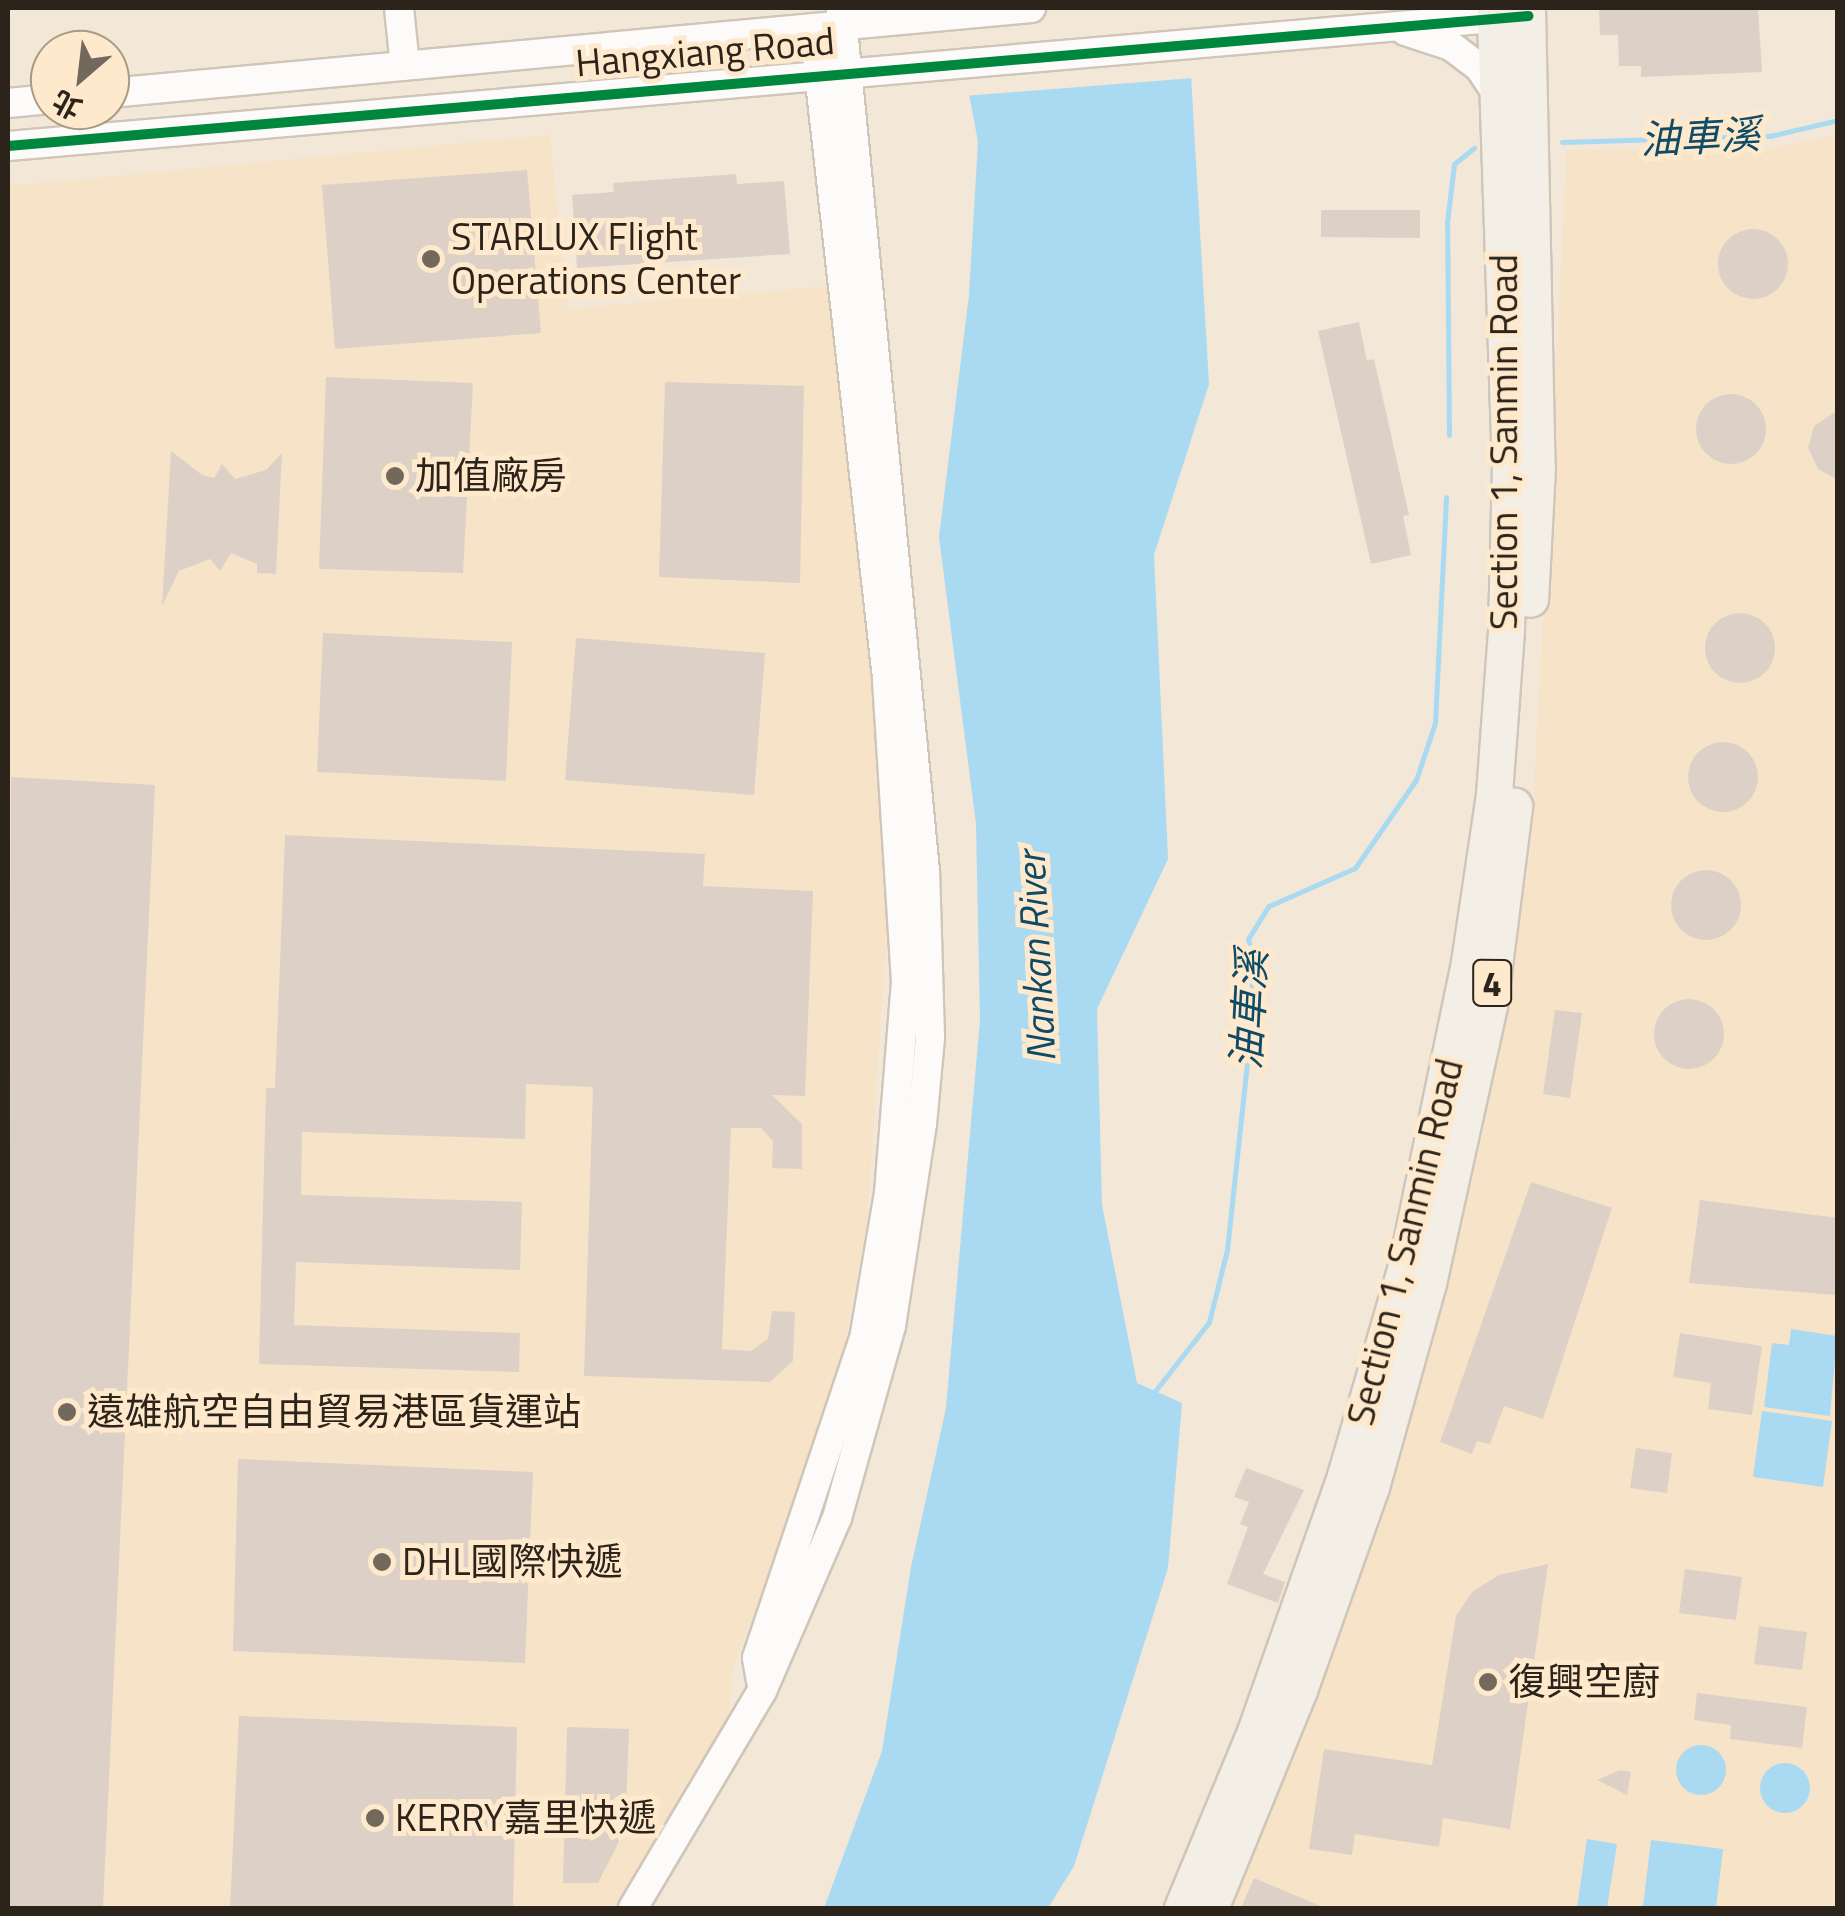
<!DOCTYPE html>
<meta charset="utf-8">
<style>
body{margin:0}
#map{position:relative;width:1845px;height:1916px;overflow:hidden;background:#f3e7d7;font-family:"Titillium Web","Noto Sans TC",sans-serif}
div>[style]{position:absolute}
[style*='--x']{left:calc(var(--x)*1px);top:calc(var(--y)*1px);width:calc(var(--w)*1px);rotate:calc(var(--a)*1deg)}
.built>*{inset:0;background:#f6e3c8}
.water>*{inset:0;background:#aad9f2}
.round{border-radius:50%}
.pier>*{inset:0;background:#f3e7d7}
.stream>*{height:5px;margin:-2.5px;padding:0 2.5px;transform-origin:2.5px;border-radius:2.5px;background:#aad9f2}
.building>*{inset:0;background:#ddd1c7}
.roads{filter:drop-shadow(2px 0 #cfc6b9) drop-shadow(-2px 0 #cfc6b9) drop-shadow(0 2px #cfc6b9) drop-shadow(0 -2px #cfc6b9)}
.minor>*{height:28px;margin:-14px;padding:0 14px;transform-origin:14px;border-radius:14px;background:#fdfbf9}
.major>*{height:35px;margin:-17.5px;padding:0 17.5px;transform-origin:17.5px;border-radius:17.5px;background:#f3efe7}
.cycleway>*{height:10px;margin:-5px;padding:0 5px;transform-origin:5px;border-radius:5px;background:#00873e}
.dots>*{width:28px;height:28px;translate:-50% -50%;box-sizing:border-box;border:5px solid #fee9cc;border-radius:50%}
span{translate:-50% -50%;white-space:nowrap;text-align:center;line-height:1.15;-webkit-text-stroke:10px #fee9cc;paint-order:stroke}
.shield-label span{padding:2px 8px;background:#fee9cc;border:2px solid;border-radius:8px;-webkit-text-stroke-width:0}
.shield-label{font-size:35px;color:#2c241a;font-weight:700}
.street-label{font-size:38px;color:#2c241a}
.poi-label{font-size:38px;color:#2c241a}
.left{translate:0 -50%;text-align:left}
.water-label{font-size:40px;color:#0f4a66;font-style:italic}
.frame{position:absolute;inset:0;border:10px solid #2c241a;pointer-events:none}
.north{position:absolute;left:30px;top:30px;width:100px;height:100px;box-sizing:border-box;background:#fee9cc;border:2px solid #aa9a85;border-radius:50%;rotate:208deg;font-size:28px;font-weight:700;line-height:40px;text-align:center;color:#2c241a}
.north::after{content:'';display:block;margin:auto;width:35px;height:45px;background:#72685c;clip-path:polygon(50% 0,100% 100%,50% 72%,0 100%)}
</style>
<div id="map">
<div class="built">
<i style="clip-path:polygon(550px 135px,567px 309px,830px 286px,873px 677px,888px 912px,867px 1222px,835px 1397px,733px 1669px,728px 1723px,619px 1908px,8px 1908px,8px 186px)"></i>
<i style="clip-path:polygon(1837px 135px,1837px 1908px,1225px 1908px,1391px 1495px,1485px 1126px,1531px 851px,1567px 150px,1773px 148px)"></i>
</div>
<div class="water">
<i style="clip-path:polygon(953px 8px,1187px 8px,1209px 384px,1154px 555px,1168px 859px,1097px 1009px,1102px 1205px,1137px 1383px,1182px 1403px,1168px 1568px,1074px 1866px,1048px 1908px,824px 1908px,882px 1751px,911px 1567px,946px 1408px,980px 1020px,976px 824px,939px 537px,969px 295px,978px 142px)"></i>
<i style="clip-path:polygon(1791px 1329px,1837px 1336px,1830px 1416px,1764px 1407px,1772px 1343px,1789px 1345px)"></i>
<i style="clip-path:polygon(1762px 1411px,1832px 1421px,1823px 1487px,1753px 1477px)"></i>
<i class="round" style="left:1676px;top:1745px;width:50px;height:50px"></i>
<i class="round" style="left:1760px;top:1763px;width:50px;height:50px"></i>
<i style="clip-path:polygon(1587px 1839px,1617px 1844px,1607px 1908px,1577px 1908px)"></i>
<i style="clip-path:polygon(1651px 1840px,1723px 1849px,1716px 1908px,1643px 1906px)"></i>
</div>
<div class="pier">
<i style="clip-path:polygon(948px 8px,1192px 8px,1194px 78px,964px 96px)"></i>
</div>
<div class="stream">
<i style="--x:1562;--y:142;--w:208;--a:-1.7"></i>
<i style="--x:1770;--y:136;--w:70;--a:-13.2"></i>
<i style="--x:1449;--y:435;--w:212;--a:-90.5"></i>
<i style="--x:1447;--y:223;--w:59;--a:-83.2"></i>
<i style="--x:1454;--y:164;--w:26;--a:-39"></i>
<i style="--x:1152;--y:1395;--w:93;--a:-52"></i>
<i style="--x:1209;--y:1322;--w:74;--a:-76"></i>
<i style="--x:1227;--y:1250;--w:189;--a:-83.9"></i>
<i style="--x:1247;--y:1062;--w:96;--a:-86.4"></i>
<i style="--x:1253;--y:966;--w:27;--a:-100"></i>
<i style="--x:1248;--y:939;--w:39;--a:-58"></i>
<i style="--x:1269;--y:906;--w:94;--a:-23.8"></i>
<i style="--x:1355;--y:868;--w:107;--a:-55.3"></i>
<i style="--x:1416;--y:780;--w:60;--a:-71.6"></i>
<i style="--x:1435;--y:723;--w:226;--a:-87.2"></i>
</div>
<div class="building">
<i style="clip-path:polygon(1599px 8px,1758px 8px,1762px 72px,1641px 77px,1641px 66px,1619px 66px,1618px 35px,1600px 35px)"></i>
<i style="clip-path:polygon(527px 170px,541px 333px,335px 349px,322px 185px)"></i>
<i style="clip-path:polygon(736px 174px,737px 184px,784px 181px,790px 254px,577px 268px,572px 195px,614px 192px,613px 183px)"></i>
<i style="clip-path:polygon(1321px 210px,1420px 210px,1420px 238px,1321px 237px)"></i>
<i class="round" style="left:1718px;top:229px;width:70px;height:70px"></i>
<i style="clip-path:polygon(1359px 322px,1367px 361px,1374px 359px,1409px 515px,1403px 516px,1411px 555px,1371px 564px,1318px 331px)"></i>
<i style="clip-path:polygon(326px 377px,473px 383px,463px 573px,319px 569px)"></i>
<i style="clip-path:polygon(665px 382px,804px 386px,800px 583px,659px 577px)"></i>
<i class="round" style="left:1696px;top:394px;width:70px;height:70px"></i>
<i style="clip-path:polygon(1838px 410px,1838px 480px,1818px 469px,1808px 448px,1814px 426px)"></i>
<i style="clip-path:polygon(171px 451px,202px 475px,214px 478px,222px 464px,235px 479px,266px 470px,282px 453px,276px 574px,257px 573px,257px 564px,231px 553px,220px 571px,210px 559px,179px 571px,162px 606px)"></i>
<i class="round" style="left:1705px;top:613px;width:70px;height:70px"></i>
<i style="clip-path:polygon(323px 633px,512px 642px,506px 781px,317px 772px)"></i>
<i style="clip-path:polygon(576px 638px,765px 653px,754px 795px,565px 780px)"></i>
<i class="round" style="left:1688px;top:742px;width:70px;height:70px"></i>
<i style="clip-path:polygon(11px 777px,155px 785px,103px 1908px,8px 1908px)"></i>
<i style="clip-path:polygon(285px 835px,705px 854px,703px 886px,813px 891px,805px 1096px,772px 1095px,802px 1124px,802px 1169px,772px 1168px,773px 1141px,761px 1128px,731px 1128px,722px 1349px,751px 1351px,768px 1339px,772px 1311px,795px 1312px,793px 1361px,770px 1382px,584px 1376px,593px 1087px,526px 1084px,525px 1139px,302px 1132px,301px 1195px,522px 1202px,520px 1270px,296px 1262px,294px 1325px,520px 1333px,519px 1372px,259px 1364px,266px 1088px,275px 1088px)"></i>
<i class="round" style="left:1671px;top:870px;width:70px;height:70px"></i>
<i class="round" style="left:1654px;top:999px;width:70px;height:70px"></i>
<i style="clip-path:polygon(1555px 1010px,1582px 1013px,1570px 1098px,1543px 1094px)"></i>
<i style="clip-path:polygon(1531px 1182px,1612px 1208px,1543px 1419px,1504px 1406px,1490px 1444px,1477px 1441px,1472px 1454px,1440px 1442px)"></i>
<i style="clip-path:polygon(1700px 1200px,1838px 1218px,1836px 1295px,1689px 1283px)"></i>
<i style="clip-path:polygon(1680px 1333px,1762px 1346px,1752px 1415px,1708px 1409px,1711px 1383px,1673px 1377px)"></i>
<i style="clip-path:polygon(1636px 1448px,1672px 1453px,1667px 1493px,1630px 1488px)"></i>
<i style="clip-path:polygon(238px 1459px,533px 1472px,525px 1663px,233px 1651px)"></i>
<i style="clip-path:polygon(1246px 1468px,1304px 1490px,1263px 1574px,1285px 1582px,1278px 1603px,1227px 1584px,1248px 1527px,1240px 1524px,1249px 1502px,1234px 1497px)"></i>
<i style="clip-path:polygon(1548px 1564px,1510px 1829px,1443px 1818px,1439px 1847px,1355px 1834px,1352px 1855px,1309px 1849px,1324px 1749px,1432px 1765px,1456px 1616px,1472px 1592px,1499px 1575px)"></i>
<i style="clip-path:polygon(1685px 1569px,1742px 1577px,1736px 1620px,1679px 1613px)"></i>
<i style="clip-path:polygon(1759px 1626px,1807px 1632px,1802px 1670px,1754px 1664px)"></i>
<i style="clip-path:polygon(1697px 1693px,1807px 1707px,1802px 1748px,1730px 1739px,1731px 1725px,1694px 1720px)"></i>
<i style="clip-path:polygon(239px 1716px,517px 1727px,513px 1908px,230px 1908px)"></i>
<i style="clip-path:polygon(567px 1727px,629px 1729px,625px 1830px,598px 1883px,563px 1883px)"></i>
<i style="clip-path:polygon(1620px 1770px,1631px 1772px,1627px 1795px,1597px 1780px)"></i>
<i style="clip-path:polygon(1254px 1878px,1325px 1908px,1241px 1908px)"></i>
</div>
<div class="roads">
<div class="minor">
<i style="--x:399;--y:8;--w:58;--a:84.1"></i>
<i style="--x:1405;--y:31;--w:48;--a:18.1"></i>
<i style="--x:1451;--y:46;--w:35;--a:37"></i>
<i style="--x:1479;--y:67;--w:34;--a:56"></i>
<i style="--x:110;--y:93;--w:925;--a:-5.27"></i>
<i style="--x:8;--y:103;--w:42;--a:-5.4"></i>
<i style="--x:8;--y:146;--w:1513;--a:-4.93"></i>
<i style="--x:761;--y:1681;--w:23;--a:-100"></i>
<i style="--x:757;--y:1658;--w:336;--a:-71.5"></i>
<i style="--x:864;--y:1339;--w:148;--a:-80.3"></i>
<i style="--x:889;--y:1193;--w:212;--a:-85.4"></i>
<i style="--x:906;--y:982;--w:305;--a:-93.6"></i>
<i style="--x:887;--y:678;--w:654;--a:-96.41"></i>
<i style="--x:633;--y:1908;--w:252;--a:-59.3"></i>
<i style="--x:762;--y:1691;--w:189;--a:-66.6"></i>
<i style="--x:837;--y:1518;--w:199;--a:-74.3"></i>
<i style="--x:891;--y:1326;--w:204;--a:-81.3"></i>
<i style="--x:922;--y:1124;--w:87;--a:-84.7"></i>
<i style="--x:930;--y:1037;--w:166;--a:-91.7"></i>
<i style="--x:925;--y:871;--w:867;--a:-95.56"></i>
</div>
<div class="major">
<i style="--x:1527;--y:8;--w:459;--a:88.8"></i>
<i style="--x:1537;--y:467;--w:132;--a:93"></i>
<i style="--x:1182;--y:1908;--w:194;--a:-67.5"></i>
<i style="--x:1256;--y:1729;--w:268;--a:-70.6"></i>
<i style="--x:1345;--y:1476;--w:223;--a:-73.8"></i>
<i style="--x:1407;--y:1262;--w:306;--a:-78.3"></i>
<i style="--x:1469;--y:962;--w:170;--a:-81.5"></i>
<i style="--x:1494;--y:794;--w:164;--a:-85.8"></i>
<i style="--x:1506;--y:630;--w:160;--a:-88.6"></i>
<i style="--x:1510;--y:470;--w:462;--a:-91.9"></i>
<i style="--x:1210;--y:1908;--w:235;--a:-67.8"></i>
<i style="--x:1299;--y:1690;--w:215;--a:-70.5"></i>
<i style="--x:1371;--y:1487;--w:212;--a:-74.4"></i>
<i style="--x:1428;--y:1283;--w:285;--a:-77.6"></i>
<i style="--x:1489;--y:1005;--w:201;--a:-82.8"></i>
</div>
</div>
<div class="cycleway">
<i style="--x:8;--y:146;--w:1526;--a:-4.89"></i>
</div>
<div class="dots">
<i style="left:431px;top:259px;background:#72685c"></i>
<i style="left:395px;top:476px;background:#72685c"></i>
<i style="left:67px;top:1412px;background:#72685c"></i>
<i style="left:382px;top:1562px;background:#72685c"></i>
<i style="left:1488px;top:1682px;background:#72685c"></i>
<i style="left:375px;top:1818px;background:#72685c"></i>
</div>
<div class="shield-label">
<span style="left:1492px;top:983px">4</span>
</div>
<div class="street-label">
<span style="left:705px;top:52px;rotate:-5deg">Hangxiang Road</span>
<span style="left:1504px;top:442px;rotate:-90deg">Section 1, Sanmin Road</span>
<span style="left:1405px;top:1242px;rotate:-76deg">Section 1, Sanmin Road</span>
</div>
<div class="poi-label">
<span class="left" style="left:451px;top:259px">STARLUX Flight<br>Operations Center</span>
<span class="left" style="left:415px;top:476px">加值廠房</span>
<span class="left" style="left:87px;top:1412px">遠雄航空自由貿易港區貨運站</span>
<span class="left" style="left:402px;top:1562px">DHL國際快遞</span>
<span class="left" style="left:1508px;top:1682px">復興空廚</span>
<span class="left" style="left:395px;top:1818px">KERRY嘉里快遞</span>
</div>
<div class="water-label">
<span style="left:1700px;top:137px;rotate:-3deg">油車溪</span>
<span style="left:1036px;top:957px;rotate:-93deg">Nankan River</span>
<span style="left:1249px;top:1010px;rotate:-87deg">油車溪</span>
</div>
<div class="frame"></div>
<div class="north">北</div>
</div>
